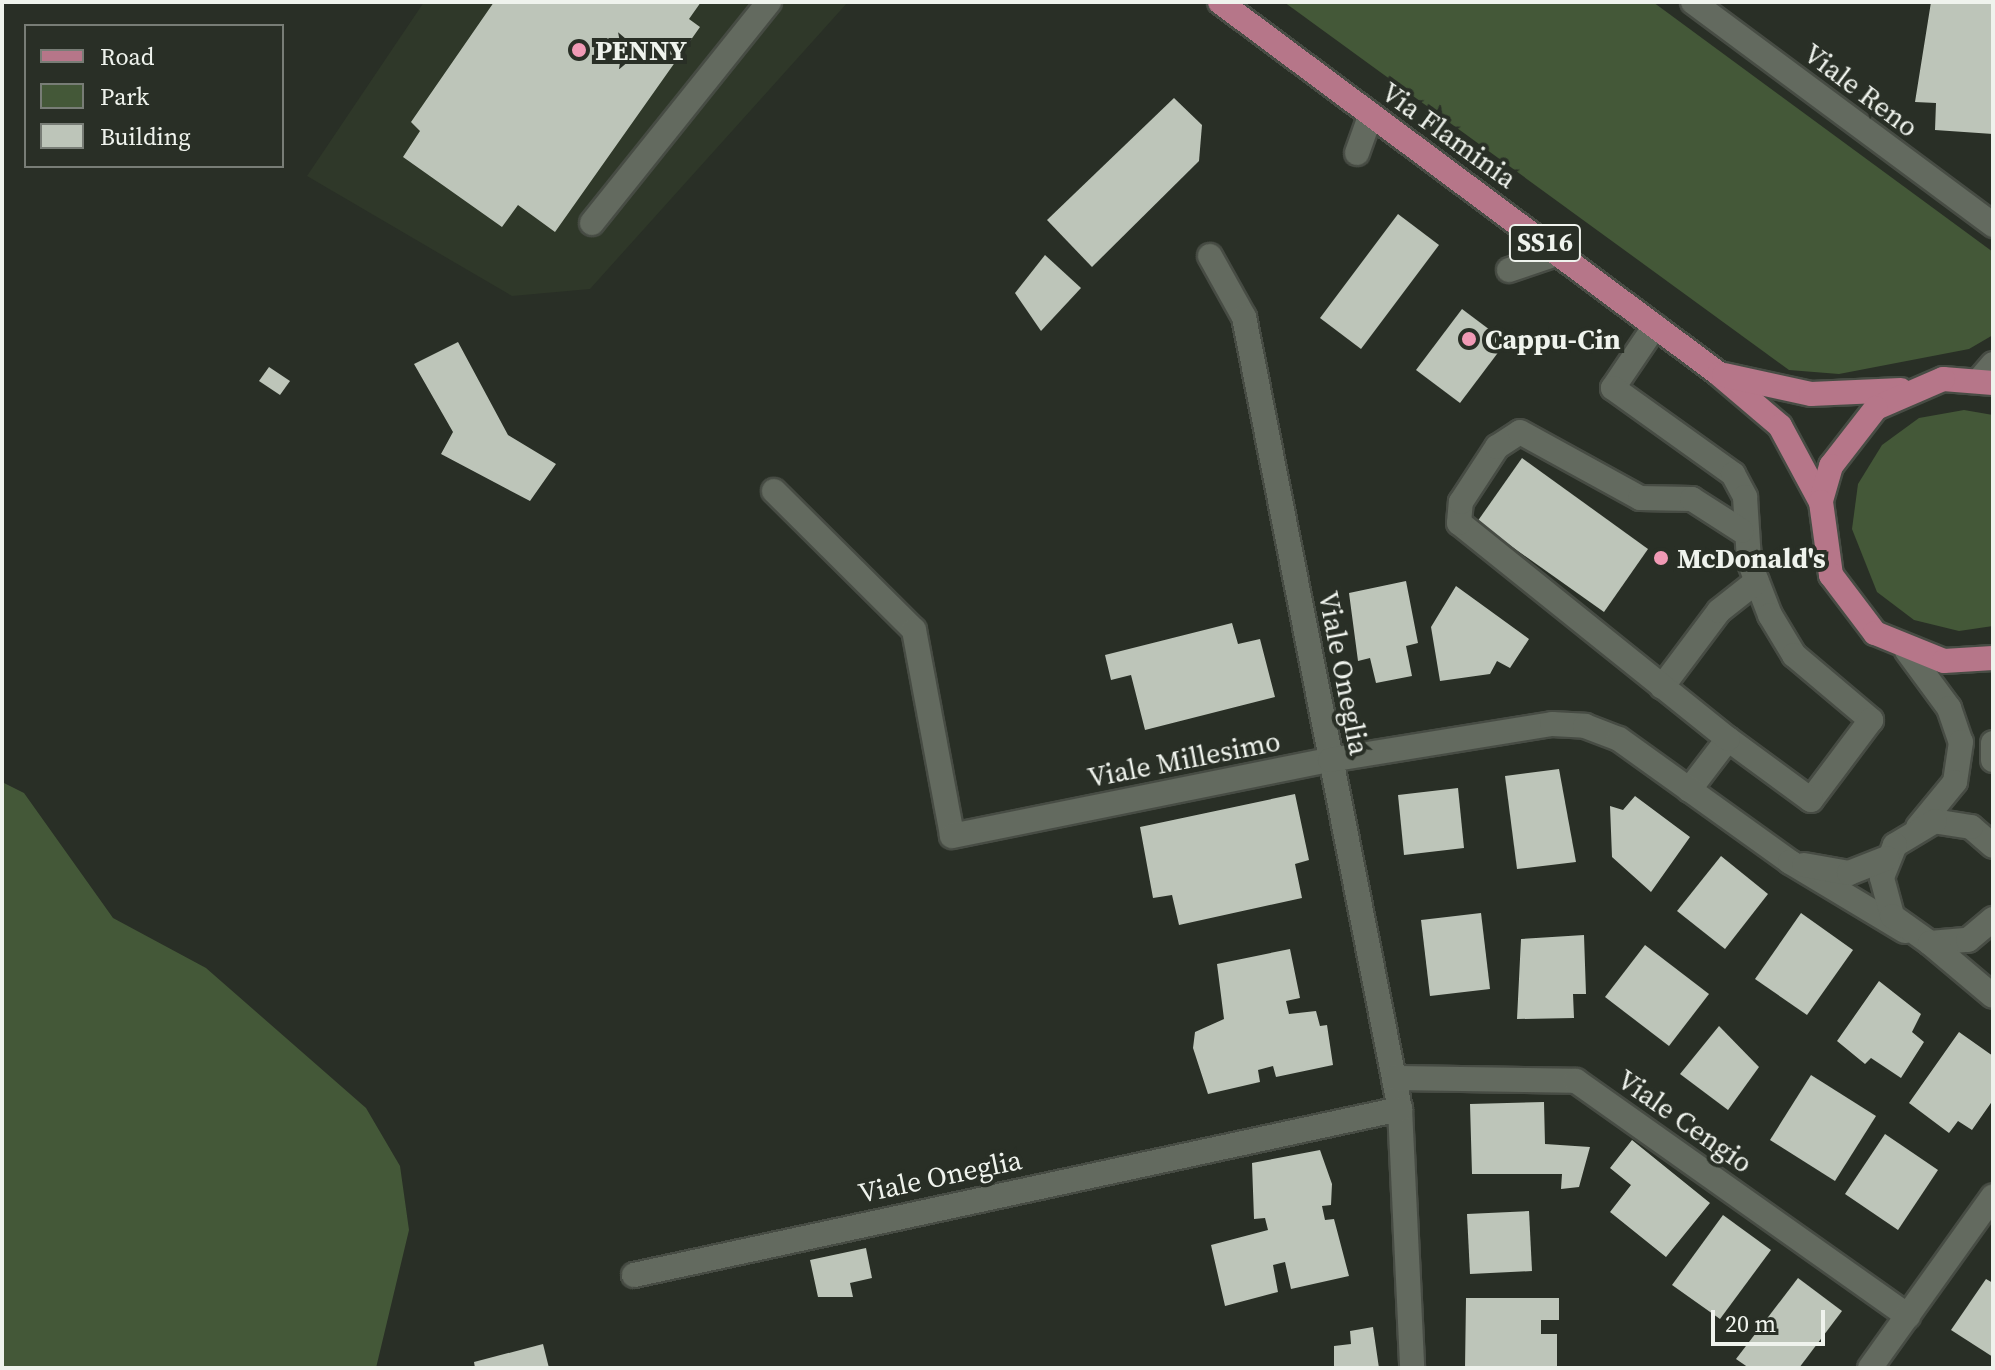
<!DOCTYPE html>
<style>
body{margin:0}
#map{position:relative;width:1995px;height:1370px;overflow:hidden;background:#292f26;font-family:"Source Serif 4",serif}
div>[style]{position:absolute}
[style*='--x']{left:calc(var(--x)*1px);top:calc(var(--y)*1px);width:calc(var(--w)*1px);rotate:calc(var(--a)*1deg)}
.built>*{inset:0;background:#2f3829}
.green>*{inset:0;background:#445838}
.building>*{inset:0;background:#bdc5b9}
.roads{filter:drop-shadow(2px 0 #474c44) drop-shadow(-2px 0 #474c44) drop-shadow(0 2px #474c44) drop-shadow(0 -2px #474c44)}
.minor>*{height:24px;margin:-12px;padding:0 12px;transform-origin:12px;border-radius:12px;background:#636a5f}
.major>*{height:24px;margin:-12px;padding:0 12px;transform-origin:12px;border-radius:12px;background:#b67689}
.dots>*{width:22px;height:22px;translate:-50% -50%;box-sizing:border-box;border:4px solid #292f26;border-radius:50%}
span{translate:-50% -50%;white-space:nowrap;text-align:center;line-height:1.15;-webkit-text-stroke:8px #292f26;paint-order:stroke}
.shield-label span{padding:2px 6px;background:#292f26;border:2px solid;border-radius:6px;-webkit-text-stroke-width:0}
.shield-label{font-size:26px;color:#eff3ed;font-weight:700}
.poi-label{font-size:28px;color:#eff3ed;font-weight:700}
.left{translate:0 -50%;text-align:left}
.street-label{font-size:28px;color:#eff3ed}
.frame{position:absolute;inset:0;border:4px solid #eff3ed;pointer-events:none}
.legend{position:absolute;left:24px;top:24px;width:260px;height:144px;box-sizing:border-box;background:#292f26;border:2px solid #787d76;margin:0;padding:10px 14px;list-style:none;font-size:24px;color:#eff3ed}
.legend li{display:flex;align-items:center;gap:16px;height:40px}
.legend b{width:40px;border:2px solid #787d76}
.scale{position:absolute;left:1711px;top:1310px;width:114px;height:36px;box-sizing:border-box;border:4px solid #eff3ed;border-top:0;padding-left:10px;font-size:24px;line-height:28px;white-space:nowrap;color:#eff3ed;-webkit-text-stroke:6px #292f26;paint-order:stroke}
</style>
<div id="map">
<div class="built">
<i style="clip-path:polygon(424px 2px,848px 2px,590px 289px,512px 296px,307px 176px)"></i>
</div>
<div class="green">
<i style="clip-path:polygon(1284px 2px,1653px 2px,1993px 252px,1993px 335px,1969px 349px,1839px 374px,1789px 370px)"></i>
<i style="clip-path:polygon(1964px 410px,1993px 415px,1993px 626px,1959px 631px,1914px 620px,1877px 592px,1852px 529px,1858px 484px,1882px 445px,1919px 418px)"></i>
<i style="clip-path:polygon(2px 782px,24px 793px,113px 918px,206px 968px,366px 1108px,400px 1166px,409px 1230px,376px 1368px,2px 1368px)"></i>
</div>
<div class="building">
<i style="clip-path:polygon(494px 2px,701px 2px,689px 19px,700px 27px,555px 232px,518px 205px,502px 227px,403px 157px,420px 131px,411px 122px)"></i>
<i style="clip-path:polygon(1931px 2px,1993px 2px,1993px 134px,1935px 130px,1936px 103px,1915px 102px)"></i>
<i style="clip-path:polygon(1174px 98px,1202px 125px,1199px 161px,1092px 267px,1047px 220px)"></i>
<i style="clip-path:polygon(1398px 214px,1439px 245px,1361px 349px,1320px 318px)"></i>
<i style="clip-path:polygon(1045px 255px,1081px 288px,1041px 331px,1015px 293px)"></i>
<i style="clip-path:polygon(1462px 309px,1506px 342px,1460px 403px,1416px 370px)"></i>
<i style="clip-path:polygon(458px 342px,508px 435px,556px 464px,530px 501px,441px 454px,453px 432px,414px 364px)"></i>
<i style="clip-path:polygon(269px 367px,290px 381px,280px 395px,259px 381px)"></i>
<i style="clip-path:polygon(1522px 458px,1648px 549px,1604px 612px,1477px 522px)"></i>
<i style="clip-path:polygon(1406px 581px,1418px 643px,1406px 646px,1412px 676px,1376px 683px,1370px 658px,1358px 661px,1349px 593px)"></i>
<i style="clip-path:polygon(1456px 586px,1529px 639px,1510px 668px,1497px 661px,1490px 674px,1440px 681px,1431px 627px)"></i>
<i style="clip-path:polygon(1232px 623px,1238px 644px,1260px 639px,1275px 697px,1145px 730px,1131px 675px,1111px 680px,1105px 655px)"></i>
<i style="clip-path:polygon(1559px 769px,1576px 862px,1517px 869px,1505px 776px)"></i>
<i style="clip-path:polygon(1458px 788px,1464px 848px,1404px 855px,1398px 795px)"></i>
<i style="clip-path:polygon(1295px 794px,1309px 860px,1295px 864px,1302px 898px,1179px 925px,1172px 895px,1153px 898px,1140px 827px)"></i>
<i style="clip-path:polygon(1635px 796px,1690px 837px,1651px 892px,1612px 857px,1610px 806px,1623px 810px)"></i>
<i style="clip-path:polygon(1721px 856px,1768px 894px,1725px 949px,1677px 911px)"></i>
<i style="clip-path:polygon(1481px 913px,1490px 989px,1430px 996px,1421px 920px)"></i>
<i style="clip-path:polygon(1801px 913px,1853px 950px,1807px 1015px,1755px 979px)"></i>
<i style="clip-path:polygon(1584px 935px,1586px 994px,1573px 994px,1574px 1018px,1517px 1019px,1521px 939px)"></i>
<i style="clip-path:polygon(1645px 945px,1709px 994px,1669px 1046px,1605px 997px)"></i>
<i style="clip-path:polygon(1290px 949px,1300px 998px,1286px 1001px,1289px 1014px,1316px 1011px,1320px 1026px,1327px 1025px,1333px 1065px,1276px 1077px,1273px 1066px,1258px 1070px,1260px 1082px,1208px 1094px,1193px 1048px,1195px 1032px,1224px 1019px,1217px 964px)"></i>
<i style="clip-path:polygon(1879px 981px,1921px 1014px,1912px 1032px,1924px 1042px,1901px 1078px,1871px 1058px,1865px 1064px,1837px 1041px)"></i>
<i style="clip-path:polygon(1719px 1026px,1759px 1067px,1728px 1110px,1680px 1074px)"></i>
<i style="clip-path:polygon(1959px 1032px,1993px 1056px,1993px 1100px,1972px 1130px,1958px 1121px,1949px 1133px,1909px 1103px)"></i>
<i style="clip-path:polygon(1811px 1075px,1876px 1116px,1835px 1181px,1770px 1140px)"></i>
<i style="clip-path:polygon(1544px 1102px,1545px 1144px,1590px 1147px,1579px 1187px,1561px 1189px,1562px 1174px,1472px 1174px,1470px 1104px)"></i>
<i style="clip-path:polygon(1885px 1134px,1938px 1170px,1898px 1230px,1845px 1194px)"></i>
<i style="clip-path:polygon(1632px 1140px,1710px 1203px,1666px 1257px,1610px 1212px,1631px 1185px,1610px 1168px)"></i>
<i style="clip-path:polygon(1320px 1150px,1332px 1184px,1331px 1205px,1322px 1206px,1325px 1220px,1334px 1219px,1349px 1276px,1291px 1289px,1285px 1262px,1273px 1265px,1278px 1292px,1225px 1306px,1211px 1245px,1268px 1230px,1265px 1218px,1254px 1219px,1252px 1163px)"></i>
<i style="clip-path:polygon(1529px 1211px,1532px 1271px,1470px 1274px,1467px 1214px)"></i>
<i style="clip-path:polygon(1723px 1215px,1771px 1250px,1720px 1319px,1672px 1285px)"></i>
<i style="clip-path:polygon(866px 1248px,872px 1278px,850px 1283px,853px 1297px,818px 1297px,810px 1260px)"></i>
<i style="clip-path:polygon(1798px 1278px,1842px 1311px,1799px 1368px,1749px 1368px,1736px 1359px)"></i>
<i style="clip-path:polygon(1986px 1279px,1993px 1283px,1993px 1357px,1951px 1330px)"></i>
<i style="clip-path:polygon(1466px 1298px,1559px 1298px,1559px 1320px,1541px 1320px,1541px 1334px,1557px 1334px,1557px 1368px,1465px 1368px)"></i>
<i style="clip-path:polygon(1373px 1327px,1379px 1368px,1334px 1368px,1334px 1346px,1351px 1344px,1350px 1331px)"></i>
<i style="clip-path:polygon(543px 1344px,549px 1368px,475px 1368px,474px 1362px)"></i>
</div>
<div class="roads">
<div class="minor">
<i style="--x:1693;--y:2;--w:374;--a:36.6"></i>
<i style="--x:1357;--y:153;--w:41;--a:-70.3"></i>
<i style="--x:592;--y:223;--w:283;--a:-51.3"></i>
<i style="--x:1210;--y:256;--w:70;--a:60.9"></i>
<i style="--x:1244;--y:317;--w:807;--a:78.86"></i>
<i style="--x:1400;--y:1109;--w:259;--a:87.3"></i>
<i style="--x:1509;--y:270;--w:53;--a:-18.8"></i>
<i style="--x:1655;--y:326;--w:75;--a:124.1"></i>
<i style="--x:1613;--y:388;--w:148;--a:35.6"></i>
<i style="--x:1733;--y:474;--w:26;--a:62"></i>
<i style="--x:1745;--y:497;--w:64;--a:86.4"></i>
<i style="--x:1749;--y:561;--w:58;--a:68.7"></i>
<i style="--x:1770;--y:615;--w:47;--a:59"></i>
<i style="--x:1794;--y:655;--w:101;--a:40.2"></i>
<i style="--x:1871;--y:720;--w:100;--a:126.9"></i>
<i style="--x:1811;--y:800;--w:103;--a:-143.7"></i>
<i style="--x:1728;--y:739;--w:64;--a:127.4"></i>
<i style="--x:1980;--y:379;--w:20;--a:-49"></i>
<i style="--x:774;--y:491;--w:197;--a:44.8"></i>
<i style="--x:914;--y:630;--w:209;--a:79.5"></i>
<i style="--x:952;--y:836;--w:386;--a:-11.4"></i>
<i style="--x:1330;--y:760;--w:225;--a:-9.2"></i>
<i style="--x:1552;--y:724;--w:33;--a:3"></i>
<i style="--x:1585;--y:726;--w:36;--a:21"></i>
<i style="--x:1619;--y:739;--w:211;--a:35.7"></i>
<i style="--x:1790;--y:862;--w:134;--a:31"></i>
<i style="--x:1907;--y:651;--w:71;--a:53.6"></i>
<i style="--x:1949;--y:708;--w:36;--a:71"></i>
<i style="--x:1961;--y:742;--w:40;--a:98.5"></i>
<i style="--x:1955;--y:782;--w:58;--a:129.4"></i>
<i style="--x:1662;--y:687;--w:95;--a:-53.1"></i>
<i style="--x:1719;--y:611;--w:48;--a:-38.3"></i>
<i style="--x:1728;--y:739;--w:345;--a:-141.2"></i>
<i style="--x:1459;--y:523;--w:21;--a:-85"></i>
<i style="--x:1461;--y:502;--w:66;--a:-56.8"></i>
<i style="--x:1497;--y:447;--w:27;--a:-33"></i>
<i style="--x:1520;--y:432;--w:137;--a:28.8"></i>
<i style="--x:1640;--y:498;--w:52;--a:1.1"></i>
<i style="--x:1692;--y:499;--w:59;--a:32.6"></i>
<i style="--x:1993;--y:743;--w:17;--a:90"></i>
<i style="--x:1993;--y:846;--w:29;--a:-139"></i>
<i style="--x:1971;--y:827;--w:36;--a:-171"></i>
<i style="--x:1935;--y:821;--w:47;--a:149"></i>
<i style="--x:1895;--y:845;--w:35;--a:112"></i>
<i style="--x:1882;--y:878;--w:39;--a:75"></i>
<i style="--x:1892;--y:916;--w:47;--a:35.4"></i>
<i style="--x:1930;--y:943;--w:38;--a:-5"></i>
<i style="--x:1968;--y:940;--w:33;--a:-40"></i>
<i style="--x:1804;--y:865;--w:46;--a:10.1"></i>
<i style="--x:1849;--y:873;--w:41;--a:-21.5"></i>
<i style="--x:1930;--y:943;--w:82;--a:40.1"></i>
<i style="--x:1394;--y:1078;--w:182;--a:0.9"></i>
<i style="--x:1576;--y:1081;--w:407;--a:35.3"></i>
<i style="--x:634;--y:1275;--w:784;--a:-12.23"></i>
<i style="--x:1870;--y:1368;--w:211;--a:-54.4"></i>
</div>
<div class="major">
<i style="--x:1220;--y:2;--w:622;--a:36.7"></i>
<i style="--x:1719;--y:374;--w:80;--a:40.4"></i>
<i style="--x:1780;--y:426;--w:86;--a:61.7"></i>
<i style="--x:1724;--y:375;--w:89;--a:12.3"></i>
<i style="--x:1811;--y:394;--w:90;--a:-2.5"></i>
<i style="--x:1993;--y:383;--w:50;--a:-175.4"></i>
<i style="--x:1943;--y:379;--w:73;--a:156.6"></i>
<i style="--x:1876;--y:408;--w:73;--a:127.8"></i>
<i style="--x:1831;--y:466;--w:37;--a:106"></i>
<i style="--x:1821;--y:502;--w:74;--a:82.2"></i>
<i style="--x:1831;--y:575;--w:73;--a:52.8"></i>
<i style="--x:1875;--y:633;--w:74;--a:22.1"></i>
<i style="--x:1944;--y:661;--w:49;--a:-3.5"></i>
</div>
</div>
<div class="dots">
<i style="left:579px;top:50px;background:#f09ab5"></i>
<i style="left:1469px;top:339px;background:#f09ab5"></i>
<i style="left:1661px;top:558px;background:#f09ab5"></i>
</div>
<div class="shield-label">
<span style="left:1545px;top:243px">SS16</span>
</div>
<div class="poi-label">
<span class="left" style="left:595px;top:50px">PENNY</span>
<span class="left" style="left:1485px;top:339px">Cappu-Cin</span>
<span class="left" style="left:1677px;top:558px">McDonald's</span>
</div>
<div class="street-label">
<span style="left:1861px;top:90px;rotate:37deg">Viale Reno</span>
<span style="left:1449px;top:135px;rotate:36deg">Via Flaminia</span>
<span style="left:1344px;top:673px;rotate:79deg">Viale Oneglia</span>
<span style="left:1184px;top:759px;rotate:-11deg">Viale Millesimo</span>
<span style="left:1685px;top:1121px;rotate:35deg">Viale Cengio</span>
<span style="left:940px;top:1176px;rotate:-12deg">Viale Oneglia</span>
</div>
<div class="frame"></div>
<ul class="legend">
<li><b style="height:10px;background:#b67689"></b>Road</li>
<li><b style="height:22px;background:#445838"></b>Park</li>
<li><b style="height:22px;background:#bdc5b9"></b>Building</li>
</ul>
<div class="scale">20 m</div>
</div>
